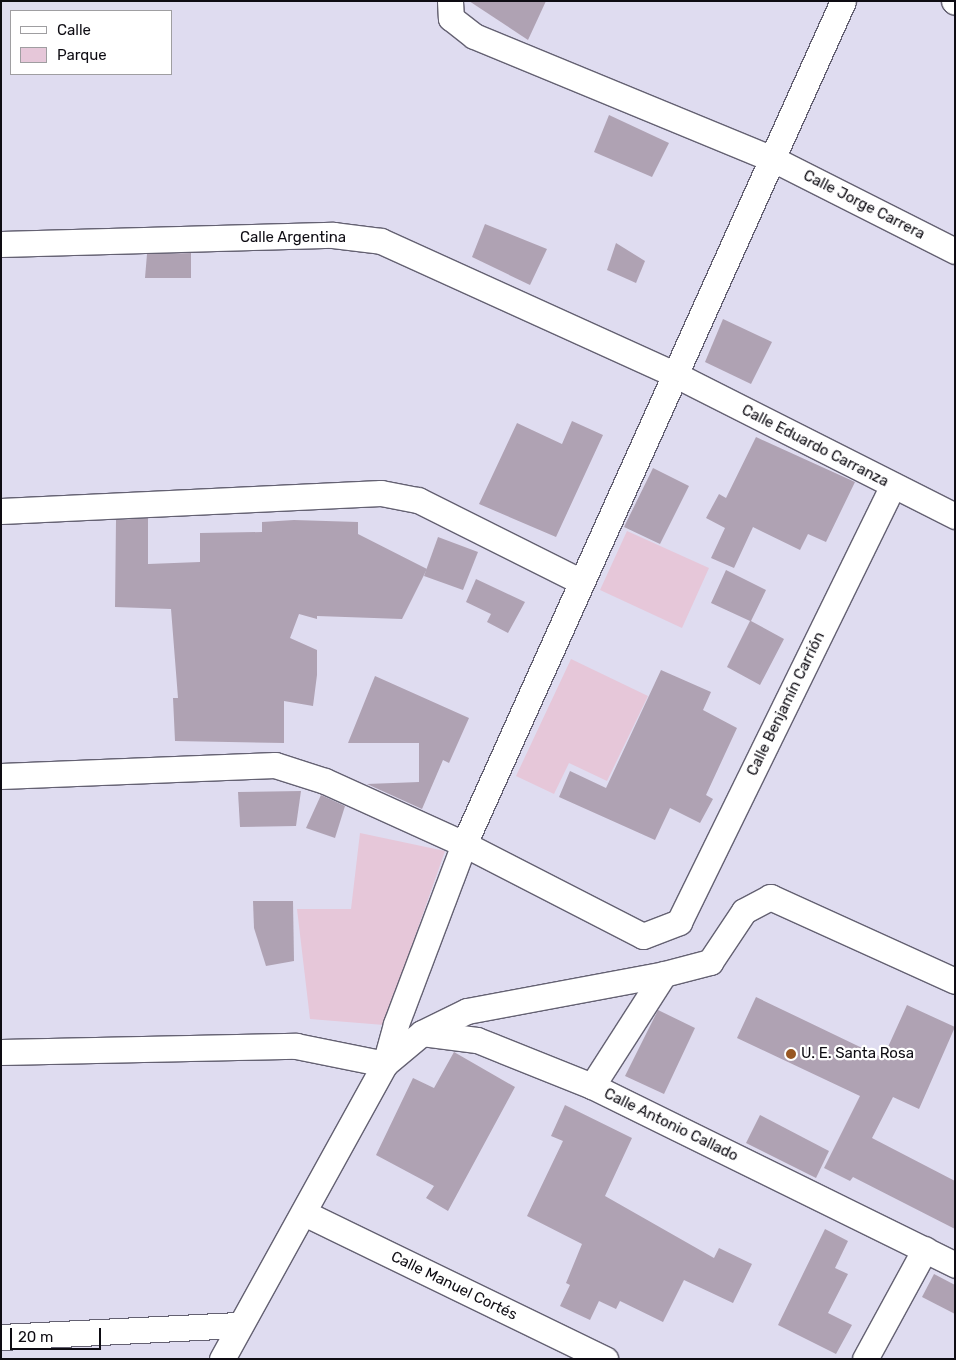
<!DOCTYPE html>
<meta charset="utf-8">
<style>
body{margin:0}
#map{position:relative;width:956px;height:1360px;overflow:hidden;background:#dfdcf0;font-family:Rubik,sans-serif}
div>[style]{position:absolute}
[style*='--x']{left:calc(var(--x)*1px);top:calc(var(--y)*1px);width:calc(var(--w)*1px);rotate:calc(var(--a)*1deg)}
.green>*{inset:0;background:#e6c7d9}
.building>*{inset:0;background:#afa2b3}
.roads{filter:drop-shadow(1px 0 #646172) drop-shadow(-1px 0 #646172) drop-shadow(0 1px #646172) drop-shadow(0 -1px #646172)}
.street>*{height:25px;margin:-12.5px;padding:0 12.5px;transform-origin:12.5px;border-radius:12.5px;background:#fff}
.dots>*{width:14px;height:14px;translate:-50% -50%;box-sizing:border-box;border:2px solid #fff;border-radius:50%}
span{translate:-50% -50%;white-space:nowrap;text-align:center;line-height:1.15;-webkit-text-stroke:4.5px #fff;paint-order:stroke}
.street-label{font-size:15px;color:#0e0c13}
.poi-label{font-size:15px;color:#0e0c13}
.left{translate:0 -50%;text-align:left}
.frame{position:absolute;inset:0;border:2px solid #0e0c13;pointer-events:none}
.legend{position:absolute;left:10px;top:10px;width:162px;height:65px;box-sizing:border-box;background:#fff;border:1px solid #9f9ea1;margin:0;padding:6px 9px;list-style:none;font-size:15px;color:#0e0c13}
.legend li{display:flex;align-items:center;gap:10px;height:25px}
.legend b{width:25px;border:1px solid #9f9ea1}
.scale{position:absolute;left:10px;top:1328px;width:91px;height:22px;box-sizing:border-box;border:2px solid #0e0c13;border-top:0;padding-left:6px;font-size:15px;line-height:18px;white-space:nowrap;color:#0e0c13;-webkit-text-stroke:4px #fff;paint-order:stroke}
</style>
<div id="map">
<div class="green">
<i style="clip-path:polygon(627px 531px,709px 568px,682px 628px,600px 590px)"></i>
<i style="clip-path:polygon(571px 659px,648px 696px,607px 781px,569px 763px,554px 794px,516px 776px)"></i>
<i style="clip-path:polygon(360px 833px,445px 851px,384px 1025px,310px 1019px,297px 909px,351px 909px)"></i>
</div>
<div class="building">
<i style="clip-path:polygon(469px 1px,546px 1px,528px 40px)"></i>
<i style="clip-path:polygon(609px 115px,669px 143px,652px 177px,594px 152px)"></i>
<i style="clip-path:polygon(485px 224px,547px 249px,530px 285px,472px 257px)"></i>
<i style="clip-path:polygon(616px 243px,645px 261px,636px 283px,607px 270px)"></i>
<i style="clip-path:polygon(191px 253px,191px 278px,145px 278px,147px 254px)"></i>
<i style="clip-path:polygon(723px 319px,772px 342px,751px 384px,705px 362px)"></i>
<i style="clip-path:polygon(572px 421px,603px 435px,556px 537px,479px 504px,517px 423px,562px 444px)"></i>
<i style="clip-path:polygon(756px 437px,855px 482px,826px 542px,808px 534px,800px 550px,753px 527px,734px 568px,711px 558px,725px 528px,706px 518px,719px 494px,726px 498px)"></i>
<i style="clip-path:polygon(653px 468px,689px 486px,660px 544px,624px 527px)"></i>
<i style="clip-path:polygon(148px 518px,148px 564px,200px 562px,200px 533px,262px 532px,262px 522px,294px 520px,358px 522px,358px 534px,427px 569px,402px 619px,317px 616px,317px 619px,299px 614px,290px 638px,317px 650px,317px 675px,313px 706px,284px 701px,284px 743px,175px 741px,173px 698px,178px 698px,171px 609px,115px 607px,116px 520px)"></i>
<i style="clip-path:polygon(438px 537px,478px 552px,463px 590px,424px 576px)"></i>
<i style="clip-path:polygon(726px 570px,766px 590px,751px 621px,784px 639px,760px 685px,727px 667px,750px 621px,711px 603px)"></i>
<i style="clip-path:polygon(476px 579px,525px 602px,508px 633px,487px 622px,491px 614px,466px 602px)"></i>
<i style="clip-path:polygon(661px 670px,711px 692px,703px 710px,737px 728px,706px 795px,713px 799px,700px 823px,670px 808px,655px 840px,559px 797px,570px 771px,606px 788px)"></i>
<i style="clip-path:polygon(375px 676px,469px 718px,449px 763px,443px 760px,422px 809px,367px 784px,419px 782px,419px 743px,348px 743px)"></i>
<i style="clip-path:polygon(301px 791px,296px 826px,240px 827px,238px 792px)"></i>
<i style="clip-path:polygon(321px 795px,345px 806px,335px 838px,306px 828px)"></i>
<i style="clip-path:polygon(253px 901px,293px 901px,294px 961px,266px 966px,254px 928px)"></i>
<i style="clip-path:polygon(756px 997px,883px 1058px,907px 1005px,955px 1027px,919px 1109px,893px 1097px,872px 1138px,955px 1181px,955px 1229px,853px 1177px,850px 1181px,824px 1168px,860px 1096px,737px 1038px)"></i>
<i style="clip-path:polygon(658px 1010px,695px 1028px,664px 1094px,625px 1076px)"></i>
<i style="clip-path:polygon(454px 1052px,515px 1087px,448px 1211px,426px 1198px,434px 1186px,376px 1155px,413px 1078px,434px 1088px)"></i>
<i style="clip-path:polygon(565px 1105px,632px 1138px,605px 1196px,714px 1258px,719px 1248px,752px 1264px,733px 1303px,684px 1280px,663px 1322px,620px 1301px,616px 1309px,599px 1301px,590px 1320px,560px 1306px,570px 1285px,566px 1283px,582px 1244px,527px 1216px,563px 1141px,551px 1136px)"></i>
<i style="clip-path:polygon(760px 1115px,829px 1151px,816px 1178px,746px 1143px)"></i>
<i style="clip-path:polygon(825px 1229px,848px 1241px,835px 1268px,848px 1274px,828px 1313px,852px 1325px,836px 1354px,778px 1325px)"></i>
<i style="clip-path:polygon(934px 1274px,955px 1285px,955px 1314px,922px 1297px)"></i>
</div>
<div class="roads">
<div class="street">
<i style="--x:450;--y:1;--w:17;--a:87"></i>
<i style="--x:451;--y:18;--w:29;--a:38"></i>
<i style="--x:474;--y:36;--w:323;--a:22.4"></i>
<i style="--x:773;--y:159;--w:204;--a:26.8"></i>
<i style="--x:954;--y:1;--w:1;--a:45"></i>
<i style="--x:1;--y:244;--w:332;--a:-1.6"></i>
<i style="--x:333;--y:235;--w:48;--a:7.1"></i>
<i style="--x:381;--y:241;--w:324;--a:24.4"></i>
<i style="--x:676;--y:375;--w:313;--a:26.8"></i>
<i style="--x:1;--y:511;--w:380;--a:-2.7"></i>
<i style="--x:381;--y:493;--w:38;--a:11"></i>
<i style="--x:418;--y:500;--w:181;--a:26.6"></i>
<i style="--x:1;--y:776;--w:274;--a:-2.3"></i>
<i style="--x:275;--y:765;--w:52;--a:17.7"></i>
<i style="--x:325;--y:781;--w:153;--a:24.4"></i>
<i style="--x:464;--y:844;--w:201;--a:27.2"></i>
<i style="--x:643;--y:936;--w:39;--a:-21"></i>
<i style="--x:679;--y:922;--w:486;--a:-63.9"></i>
<i style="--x:422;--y:1033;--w:50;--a:-26.1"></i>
<i style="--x:467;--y:1011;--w:200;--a:-10.6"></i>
<i style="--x:664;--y:974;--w:48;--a:-14.6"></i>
<i style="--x:710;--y:962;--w:61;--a:-56.3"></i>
<i style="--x:744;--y:911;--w:30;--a:-28"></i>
<i style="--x:770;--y:897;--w:203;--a:24.4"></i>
<i style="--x:1;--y:1052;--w:295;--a:-1.2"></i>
<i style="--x:296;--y:1046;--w:91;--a:11.4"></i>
<i style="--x:385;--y:1064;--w:48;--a:-40"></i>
<i style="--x:422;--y:1033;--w:55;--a:7.3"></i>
<i style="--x:477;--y:1040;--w:124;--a:21.8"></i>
<i style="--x:592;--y:1086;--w:405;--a:26.2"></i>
<i style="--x:592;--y:1086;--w:133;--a:-57.3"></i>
<i style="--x:304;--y:1213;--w:335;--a:25.9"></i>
<i style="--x:1;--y:1337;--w:239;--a:-2.9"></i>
<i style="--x:222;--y:1359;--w:337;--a:-61.1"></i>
<i style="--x:385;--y:1064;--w:41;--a:-74.6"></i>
<i style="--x:396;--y:1024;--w:192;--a:-69.3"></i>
<i style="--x:464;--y:844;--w:924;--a:-65.79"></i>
<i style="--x:865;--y:1359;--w:125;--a:-61.4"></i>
</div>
</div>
<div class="dots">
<i style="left:791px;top:1054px;background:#985722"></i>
</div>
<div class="street-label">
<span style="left:864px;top:205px;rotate:27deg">Calle Jorge Carrera</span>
<span style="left:293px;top:238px">Calle Argentina</span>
<span style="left:815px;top:446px;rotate:27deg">Calle Eduardo Carranza</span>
<span style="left:786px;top:704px;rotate:-64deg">Calle Benjamín Carrión</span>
<span style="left:671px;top:1125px;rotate:26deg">Calle Antonio Callado</span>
<span style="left:454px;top:1286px;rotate:26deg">Calle Manuel Cortés</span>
</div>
<div class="poi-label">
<span class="left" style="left:801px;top:1054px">U. E. Santa Rosa</span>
</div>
<div class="frame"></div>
<ul class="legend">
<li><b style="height:6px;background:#fff"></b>Calle</li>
<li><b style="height:14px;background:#e6c7d9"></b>Parque</li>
</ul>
<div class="scale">20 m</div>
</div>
